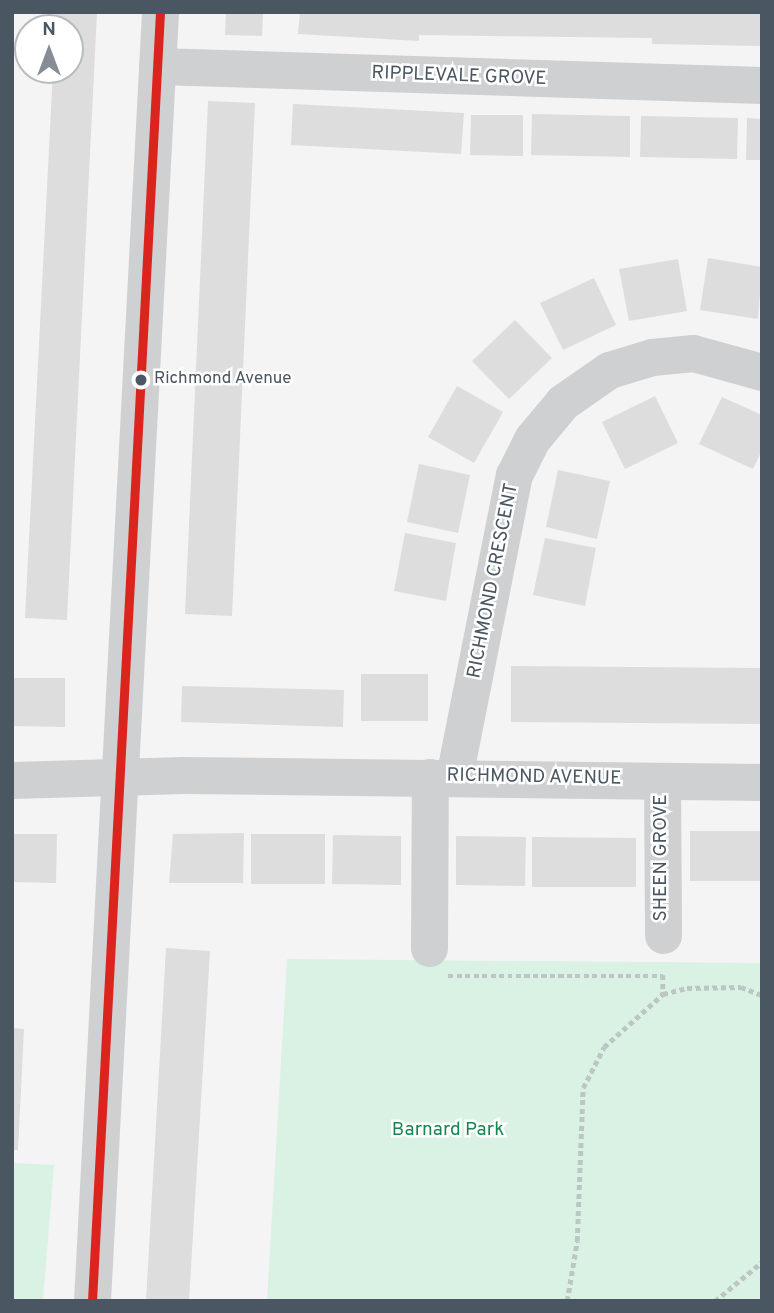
<!DOCTYPE html>
<style>
body{margin:0}
#map{position:relative;width:774px;height:1313px;overflow:hidden;background:#f4f4f4;font-family:Overpass,sans-serif}
div>[style]{position:absolute}
[style*='--x']{left:calc(var(--x)*1px);top:calc(var(--y)*1px);width:calc(var(--w)*1px);rotate:calc(var(--a)*1deg)}
.green>*{inset:0;background:#d9f2e3}
.building>*{inset:0;background:#ddddde}
.path>*{height:4.5px;margin-top:-2.25px;transform-origin:0;background:repeating-linear-gradient(90deg,#bcc7c4 0 5px,transparent 0 8.5px)}
.street>*{height:37px;margin:-18.5px;padding:0 18.5px;transform-origin:18.5px;border-radius:18.5px;background:#ced0d2}
.bus-1>*{height:9px;margin:-4.5px;padding:0 4.5px;transform-origin:4.5px;border-radius:4.5px;background:#dc241f}
.dots>*{width:19px;height:19px;translate:-50% -50%;box-sizing:border-box;border:4px solid #fff;border-radius:50%}
span{translate:-50% -50%;white-space:nowrap;text-align:center;line-height:1.15;-webkit-text-stroke:5px #fff;paint-order:stroke}
.bus-label{font-size:17px;color:#4a5661}
.left{translate:0 -50%;text-align:left}
.street-label{font-size:19px;color:#4a5661}
.park-label{font-size:19px;color:#17864f}
.frame{position:absolute;inset:0;border:14px solid #4a5661;pointer-events:none}
.north{position:absolute;left:14px;top:14px;width:70px;height:70px;box-sizing:border-box;background:#fff;border:2px solid #b7bbc0;border-radius:50%;rotate:0deg;font-size:19px;font-weight:700;line-height:28px;text-align:center;color:#4a5661}
.north::after{content:'';display:block;margin:auto;width:24px;height:32px;background:#868d94;clip-path:polygon(50% 0,100% 100%,50% 72%,0 100%)}
</style>
<div id="map">
<div class="green">
<i style="clip-path:polygon(287px 959px,762px 963px,762px 1301px,267px 1301px)"></i>
<i style="clip-path:polygon(12px 1163px,54px 1165px,43px 1301px,12px 1301px)"></i>
</div>
<div class="building">
<i style="clip-path:polygon(55px 12px,97px 12px,67px 620px,25px 618px,53px 70px,70px 70px,70px 28px,55px 28px)"></i>
<i style="clip-path:polygon(226px 12px,263px 12px,262px 36px,225px 35px)"></i>
<i style="clip-path:polygon(300px 12px,762px 12px,762px 46px,652px 44px,652px 38px,419px 35px,419px 41px,298px 34px)"></i>
<i style="clip-path:polygon(208px 101px,255px 103px,232px 616px,185px 614px)"></i>
<i style="clip-path:polygon(293px 104px,464px 113px,461px 154px,291px 145px)"></i>
<i style="clip-path:polygon(532px 114px,630px 116px,630px 157px,531px 155px)"></i>
<i style="clip-path:polygon(471px 115px,523px 115px,523px 156px,470px 155px)"></i>
<i style="clip-path:polygon(641px 116px,738px 118px,737px 159px,640px 157px)"></i>
<i style="clip-path:polygon(747px 118px,762px 119px,762px 160px,746px 160px)"></i>
<i style="clip-path:polygon(708px 258px,762px 267px,758px 319px,700px 310px)"></i>
<i style="clip-path:polygon(678px 259px,687px 311px,629px 321px,619px 269px)"></i>
<i style="clip-path:polygon(594px 278px,616px 325px,563px 350px,540px 303px)"></i>
<i style="clip-path:polygon(515px 320px,552px 358px,509px 399px,472px 361px)"></i>
<i style="clip-path:polygon(457px 386px,503px 412px,474px 463px,428px 437px)"></i>
<i style="clip-path:polygon(655px 396px,678px 443px,625px 469px,602px 422px)"></i>
<i style="clip-path:polygon(722px 397px,762px 415px,762px 450px,753px 469px,699px 444px)"></i>
<i style="clip-path:polygon(419px 464px,470px 475px,458px 533px,407px 522px)"></i>
<i style="clip-path:polygon(558px 470px,610px 481px,597px 539px,546px 527px)"></i>
<i style="clip-path:polygon(405px 533px,456px 543px,446px 601px,394px 591px)"></i>
<i style="clip-path:polygon(545px 538px,596px 548px,585px 606px,533px 595px)"></i>
<i style="clip-path:polygon(511px 666px,762px 668px,762px 724px,511px 722px)"></i>
<i style="clip-path:polygon(361px 674px,428px 674px,428px 721px,361px 721px)"></i>
<i style="clip-path:polygon(12px 678px,65px 678px,65px 727px,12px 726px)"></i>
<i style="clip-path:polygon(182px 686px,344px 690px,343px 727px,181px 722px)"></i>
<i style="clip-path:polygon(690px 831px,762px 831px,762px 881px,690px 881px)"></i>
<i style="clip-path:polygon(244px 833px,243px 883px,169px 883px,173px 834px)"></i>
<i style="clip-path:polygon(12px 834px,57px 834px,56px 883px,12px 882px)"></i>
<i style="clip-path:polygon(251px 834px,325px 834px,325px 884px,251px 884px)"></i>
<i style="clip-path:polygon(333px 835px,401px 836px,401px 885px,332px 884px)"></i>
<i style="clip-path:polygon(456px 836px,526px 837px,525px 886px,456px 885px)"></i>
<i style="clip-path:polygon(532px 837px,636px 838px,636px 887px,532px 887px)"></i>
<i style="clip-path:polygon(166px 948px,210px 951px,189px 1301px,146px 1301px)"></i>
<i style="clip-path:polygon(12px 1028px,24px 1029px,18px 1150px,12px 1150px)"></i>
</div>
<div class="path">
<i style="--x:663;--y:975;--w:19;--a:90"></i>
<i style="--x:448;--y:976;--w:215;--a:0"></i>
<i style="--x:567;--y:1301;--w:61;--a:-80.5"></i>
<i style="--x:577;--y:1241;--w:153;--a:-87.8"></i>
<i style="--x:583;--y:1088;--w:46;--a:-62.9"></i>
<i style="--x:604;--y:1047;--w:79;--a:-41.9"></i>
<i style="--x:663;--y:994;--w:25;--a:-14"></i>
<i style="--x:687;--y:988;--w:54;--a:-1.1"></i>
<i style="--x:741;--y:987;--w:22;--a:21"></i>
<i style="--x:715;--y:1301;--w:61;--a:-39.7"></i>
</div>
<div class="street">
<i style="--x:157;--y:66;--w:605;--a:1.8"></i>
<i style="--x:454;--y:777;--w:308;--a:-78.8"></i>
<i style="--x:514;--y:475;--w:40;--a:-63.4"></i>
<i style="--x:532;--y:439;--w:48;--a:-50"></i>
<i style="--x:563;--y:402;--w:56;--a:-34.8"></i>
<i style="--x:609;--y:370;--w:45;--a:-16.8"></i>
<i style="--x:652;--y:357;--w:41;--a:-5.6"></i>
<i style="--x:693;--y:353;--w:72;--a:15.4"></i>
<i style="--x:12;--y:780;--w:172;--a:-1.7"></i>
<i style="--x:184;--y:775;--w:578;--a:0.69"></i>
<i style="--x:662;--y:781;--w:154;--a:89.6"></i>
<i style="--x:429;--y:948;--w:171;--a:-89.7"></i>
<i style="--x:92;--y:1301;--w:1291;--a:-86.98"></i>
</div>
<div class="bus-1">
<i style="--x:92;--y:1301;--w:1291;--a:-86.98"></i>
</div>
<div class="dots">
<i style="left:141px;top:380px;background:#4a5661"></i>
</div>
<div class="bus-label">
<span class="left" style="left:154px;top:380px">Richmond Avenue</span>
</div>
<div class="street-label">
<span style="left:459px;top:77px;rotate:2deg">RIPPLEVALE GROVE</span>
<span style="left:494px;top:581px;rotate:-79deg">RICHMOND CRESCENT</span>
<span style="left:534px;top:778px;rotate:1deg">RICHMOND AVENUE</span>
<span style="left:662px;top:858px;rotate:-90deg">SHEEN GROVE</span>
</div>
<div class="park-label">
<span style="left:448px;top:1131px">Barnard Park</span>
</div>
<div class="frame"></div>
<div class="north">N</div>
</div>
